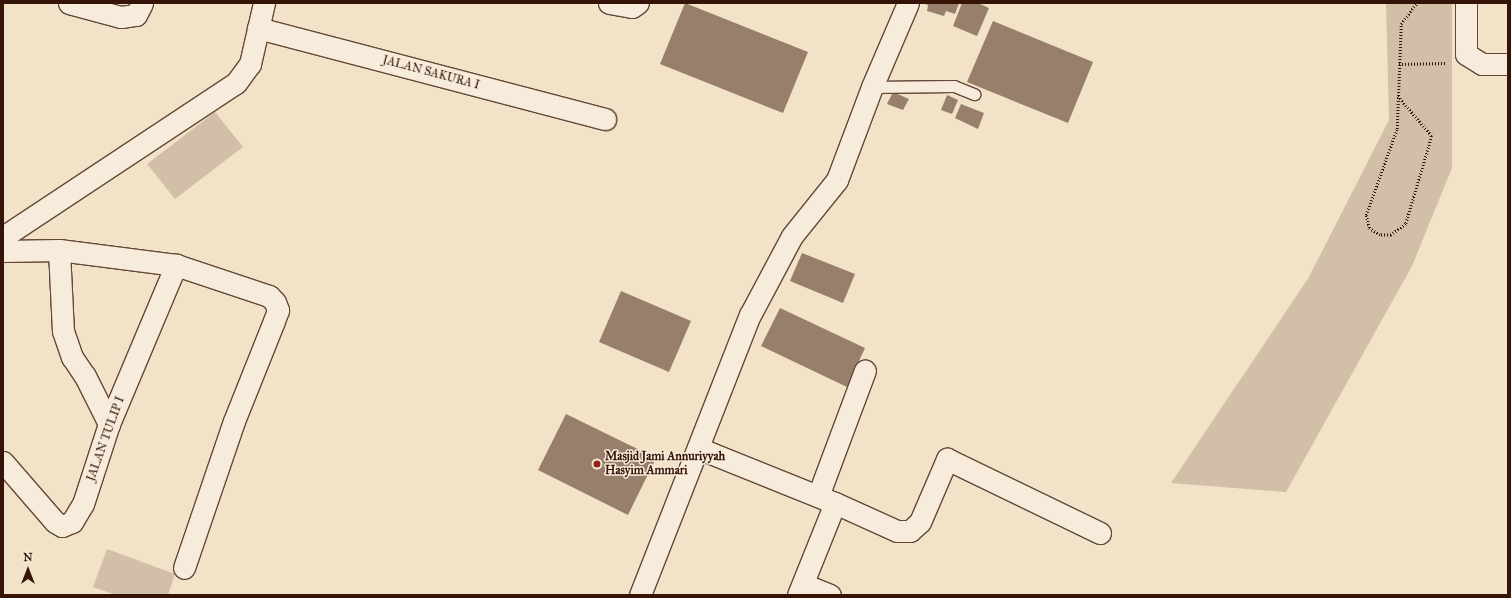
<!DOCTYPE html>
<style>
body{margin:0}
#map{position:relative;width:1511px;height:598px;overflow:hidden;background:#f2e2c8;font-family:"IM FELL Great Primer",serif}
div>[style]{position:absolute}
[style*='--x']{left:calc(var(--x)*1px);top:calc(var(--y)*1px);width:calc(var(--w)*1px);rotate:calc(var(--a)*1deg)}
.green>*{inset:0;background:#d2bfa7}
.building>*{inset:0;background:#977f6b}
.path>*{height:2.5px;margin-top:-1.25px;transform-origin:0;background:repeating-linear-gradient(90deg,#351307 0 1px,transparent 0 3px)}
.roads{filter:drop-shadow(1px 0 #644737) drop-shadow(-1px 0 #644737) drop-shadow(0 1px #644737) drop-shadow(0 -1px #644737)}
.lane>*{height:11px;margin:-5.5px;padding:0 5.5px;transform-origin:5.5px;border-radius:5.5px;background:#f7ecdb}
.street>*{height:21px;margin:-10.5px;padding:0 10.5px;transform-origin:10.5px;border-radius:10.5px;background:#f7ecdb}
.dots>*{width:11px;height:11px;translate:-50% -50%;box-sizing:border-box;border:2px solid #f7ecdb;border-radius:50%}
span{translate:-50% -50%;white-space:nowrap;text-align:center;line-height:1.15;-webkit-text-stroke:3px #f7ecdb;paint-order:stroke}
.street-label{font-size:12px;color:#351307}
.poi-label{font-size:12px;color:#351307;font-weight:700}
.left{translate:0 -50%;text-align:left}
.frame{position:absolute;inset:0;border:4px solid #351307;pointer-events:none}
.north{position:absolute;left:8px;top:550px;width:40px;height:40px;-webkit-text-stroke:3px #f7ecdb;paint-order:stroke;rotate:0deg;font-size:11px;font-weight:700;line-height:16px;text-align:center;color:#351307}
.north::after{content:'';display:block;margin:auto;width:14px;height:18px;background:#351307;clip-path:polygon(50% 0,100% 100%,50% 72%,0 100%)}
</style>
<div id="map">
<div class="green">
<i style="clip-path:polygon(1386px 3px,1452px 3px,1452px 168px,1412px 266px,1286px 492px,1171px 483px,1309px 277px,1389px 120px)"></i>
<i style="clip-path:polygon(215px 112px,243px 147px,175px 199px,147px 164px)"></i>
<i style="clip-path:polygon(107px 549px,175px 574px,168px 595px,116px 595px,93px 587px)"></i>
</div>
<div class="building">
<i style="clip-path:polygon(685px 3px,808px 52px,783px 113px,660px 64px)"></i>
<i style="clip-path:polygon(922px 3px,959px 3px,955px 14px,946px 11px,944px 16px,927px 11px,928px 5px)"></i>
<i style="clip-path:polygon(962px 3px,978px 3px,989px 8px,977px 36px,953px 26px)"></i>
<i style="clip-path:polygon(993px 21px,1093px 62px,1068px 123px,967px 82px)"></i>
<i style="clip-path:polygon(893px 92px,909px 99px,903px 110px,887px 104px)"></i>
<i style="clip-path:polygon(947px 95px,958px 100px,952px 114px,941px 110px)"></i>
<i style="clip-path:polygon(961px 104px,984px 113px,978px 129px,955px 118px)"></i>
<i style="clip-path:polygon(802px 253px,855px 274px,843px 303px,790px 281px)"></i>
<i style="clip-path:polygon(621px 291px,691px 321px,669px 372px,599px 342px)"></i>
<i style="clip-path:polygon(780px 308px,865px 348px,847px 387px,761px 346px)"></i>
<i style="clip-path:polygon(566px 414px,656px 458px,628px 515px,538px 470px)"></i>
</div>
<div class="path">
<i style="--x:1399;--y:64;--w:46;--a:-1.2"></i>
<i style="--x:1398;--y:96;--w:52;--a:49.6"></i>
<i style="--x:1432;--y:136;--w:92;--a:106.5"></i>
<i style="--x:1406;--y:224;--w:19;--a:144"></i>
<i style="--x:1391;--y:235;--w:11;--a:180"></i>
<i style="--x:1380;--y:235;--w:13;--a:-148"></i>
<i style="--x:1369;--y:228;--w:13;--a:-103"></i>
<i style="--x:1366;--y:215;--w:91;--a:-70.2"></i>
<i style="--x:1397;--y:129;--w:105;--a:-87.8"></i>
<i style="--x:1401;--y:24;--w:26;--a:-53"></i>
</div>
<div class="roads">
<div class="lane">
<i style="--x:872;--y:87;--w:82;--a:-0.7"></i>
<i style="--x:954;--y:86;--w:22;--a:22"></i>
</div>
<div class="street">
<i style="--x:69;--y:3;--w:54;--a:15.1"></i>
<i style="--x:121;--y:17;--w:15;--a:-8"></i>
<i style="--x:136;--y:15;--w:13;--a:-63"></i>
<i style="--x:609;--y:3;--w:23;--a:10"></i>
<i style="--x:632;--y:7;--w:7;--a:-34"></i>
<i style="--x:1466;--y:3;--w:51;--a:90"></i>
<i style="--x:1466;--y:54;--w:19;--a:32"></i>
<i style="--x:1482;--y:64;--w:26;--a:0"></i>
<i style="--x:258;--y:28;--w:359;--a:14.7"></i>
<i style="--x:3;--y:237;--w:279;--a:-33.5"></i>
<i style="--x:236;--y:83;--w:24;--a:-54"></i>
<i style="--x:250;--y:64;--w:63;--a:-77.1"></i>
<i style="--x:59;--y:250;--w:81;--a:87.2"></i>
<i style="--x:63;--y:331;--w:28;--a:71"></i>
<i style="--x:72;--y:357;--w:23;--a:56"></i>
<i style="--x:85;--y:376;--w:54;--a:63.4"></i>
<i style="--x:3;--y:251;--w:56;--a:-1"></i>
<i style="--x:59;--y:250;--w:118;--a:7.3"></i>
<i style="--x:176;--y:265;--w:98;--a:18.4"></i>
<i style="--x:269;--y:296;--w:8;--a:45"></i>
<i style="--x:275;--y:302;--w:9;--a:69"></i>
<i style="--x:278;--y:310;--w:12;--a:110"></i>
<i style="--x:274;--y:321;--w:108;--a:111.8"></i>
<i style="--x:234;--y:421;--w:155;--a:108.8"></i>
<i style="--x:698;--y:448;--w:148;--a:21.9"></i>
<i style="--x:835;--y:503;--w:68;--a:24.3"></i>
<i style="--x:897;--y:531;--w:13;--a:0"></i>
<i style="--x:910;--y:531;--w:13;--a:-42"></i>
<i style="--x:920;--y:522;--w:69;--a:-66.8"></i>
<i style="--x:947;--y:459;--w:170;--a:25.8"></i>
<i style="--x:3;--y:462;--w:79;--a:49.1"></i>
<i style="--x:55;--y:522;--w:8;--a:30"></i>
<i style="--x:62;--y:526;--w:11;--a:-22"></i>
<i style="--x:72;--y:522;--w:21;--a:-59"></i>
<i style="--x:83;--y:504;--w:84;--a:-72"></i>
<i style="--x:109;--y:424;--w:173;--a:-67.2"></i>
<i style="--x:818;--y:496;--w:134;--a:-69.5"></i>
<i style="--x:803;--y:584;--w:29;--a:22"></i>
<i style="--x:640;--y:595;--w:301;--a:-68.6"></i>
<i style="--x:750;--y:315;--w:89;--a:-62"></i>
<i style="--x:792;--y:236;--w:72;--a:-51.2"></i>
<i style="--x:837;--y:180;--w:99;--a:-69.4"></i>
<i style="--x:872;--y:87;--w:91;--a:-66.8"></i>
<i style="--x:798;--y:595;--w:99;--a:-68.1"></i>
</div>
</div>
<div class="dots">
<i style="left:597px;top:464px;background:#8f2418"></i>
</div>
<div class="street-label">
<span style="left:431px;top:73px;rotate:15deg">JALAN SAKURA I</span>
<span style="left:106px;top:439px;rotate:-70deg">JALAN TULIP I</span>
</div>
<div class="poi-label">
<span class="left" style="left:605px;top:464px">Masjid Jami Annuriyyah<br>Hasyim Ammari</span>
</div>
<div class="frame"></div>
<div class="north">N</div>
</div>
